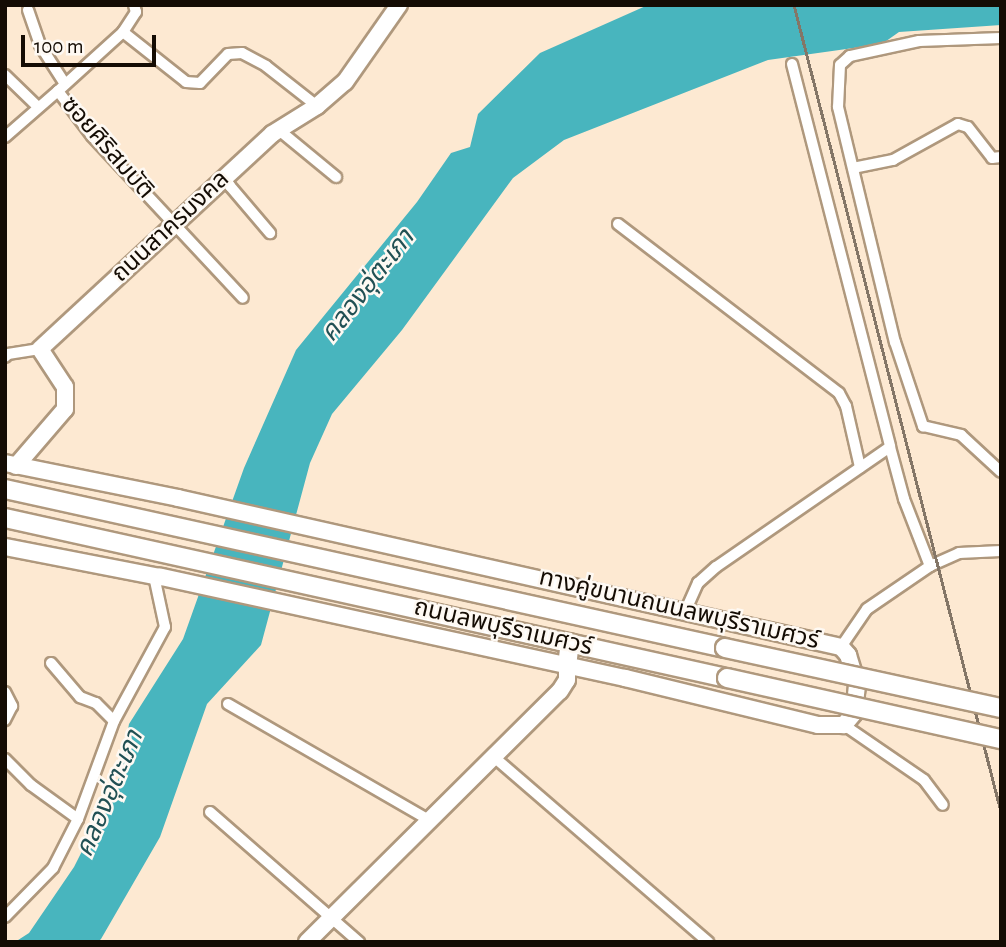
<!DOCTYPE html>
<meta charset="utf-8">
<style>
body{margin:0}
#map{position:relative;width:1006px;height:947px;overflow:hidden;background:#fde9d2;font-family:"Alegreya Sans","Noto Sans Thai",sans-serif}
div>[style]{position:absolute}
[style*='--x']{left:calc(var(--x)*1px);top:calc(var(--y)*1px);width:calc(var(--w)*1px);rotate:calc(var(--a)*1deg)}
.water>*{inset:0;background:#48b5be}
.roads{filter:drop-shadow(2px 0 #af987d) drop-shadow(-2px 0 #af987d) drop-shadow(0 2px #af987d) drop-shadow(0 -2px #af987d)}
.street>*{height:10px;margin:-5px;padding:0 5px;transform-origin:5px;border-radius:5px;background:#fff}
.secondary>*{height:16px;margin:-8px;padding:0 8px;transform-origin:8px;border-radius:8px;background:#fff}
.primary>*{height:18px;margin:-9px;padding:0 9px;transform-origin:9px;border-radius:9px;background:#fff}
.rail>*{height:2.5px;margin:-1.25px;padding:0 1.25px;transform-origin:1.25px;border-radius:1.25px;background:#847667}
.bridges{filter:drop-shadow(2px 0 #af987d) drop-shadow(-2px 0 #af987d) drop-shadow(0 2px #af987d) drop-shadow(0 -2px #af987d)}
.primary-bridge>*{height:18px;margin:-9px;padding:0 9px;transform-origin:9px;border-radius:9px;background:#fff}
span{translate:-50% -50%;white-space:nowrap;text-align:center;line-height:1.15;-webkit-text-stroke:5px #fef9f3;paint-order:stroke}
.street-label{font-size:24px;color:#140c04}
.water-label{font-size:26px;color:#215054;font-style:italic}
.frame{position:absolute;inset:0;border:7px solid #140c04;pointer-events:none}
.scale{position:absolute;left:21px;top:35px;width:135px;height:32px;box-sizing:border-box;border:4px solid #140c04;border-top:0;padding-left:9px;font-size:21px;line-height:24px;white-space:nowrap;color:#140c04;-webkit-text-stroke:5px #fef9f3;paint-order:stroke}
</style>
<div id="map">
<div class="water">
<i style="clip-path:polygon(648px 5px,1001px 5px,1001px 25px,899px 32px,882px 44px,768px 60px,564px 140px,513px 178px,402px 330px,332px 414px,310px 463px,261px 645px,207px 704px,160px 837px,101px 939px,98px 942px,15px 942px,29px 933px,74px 867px,119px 778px,129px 724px,183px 639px,244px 468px,296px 350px,417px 202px,451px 153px,470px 147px,478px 114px,540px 53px)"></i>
</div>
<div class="roads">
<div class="street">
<i style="--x:28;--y:10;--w:37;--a:71"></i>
<i style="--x:40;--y:45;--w:46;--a:57.3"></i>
<i style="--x:123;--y:32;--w:80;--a:38.4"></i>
<i style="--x:186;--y:82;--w:14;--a:4"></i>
<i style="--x:200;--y:83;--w:40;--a:-46"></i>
<i style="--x:228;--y:54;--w:14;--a:-4"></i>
<i style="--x:242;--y:53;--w:27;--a:28"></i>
<i style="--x:266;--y:66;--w:65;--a:38.1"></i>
<i style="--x:1001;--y:38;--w:82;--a:177.9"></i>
<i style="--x:919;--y:41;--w:71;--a:167.7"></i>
<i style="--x:850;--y:56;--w:13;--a:138"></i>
<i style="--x:840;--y:65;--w:42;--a:92.7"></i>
<i style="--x:838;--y:107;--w:242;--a:76.4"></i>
<i style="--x:895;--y:342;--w:89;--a:71.6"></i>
<i style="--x:923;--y:426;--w:39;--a:13"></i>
<i style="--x:961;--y:435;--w:54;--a:42.8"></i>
<i style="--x:792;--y:64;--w:395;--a:75.6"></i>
<i style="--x:5;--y:75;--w:46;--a:44.1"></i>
<i style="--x:58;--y:91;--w:88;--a:-42.2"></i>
<i style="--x:123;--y:32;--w:24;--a:-57"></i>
<i style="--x:136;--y:12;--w:7;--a:-106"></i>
<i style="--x:279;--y:130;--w:74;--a:39.5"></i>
<i style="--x:5;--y:137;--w:70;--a:-41"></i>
<i style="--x:58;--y:91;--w:56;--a:52.9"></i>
<i style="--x:92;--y:136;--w:221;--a:47"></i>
<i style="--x:853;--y:168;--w:41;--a:-11.3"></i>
<i style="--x:893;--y:160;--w:74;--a:-29"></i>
<i style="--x:958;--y:124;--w:10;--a:17"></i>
<i style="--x:968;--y:127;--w:39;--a:52"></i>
<i style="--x:992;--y:158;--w:9;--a:-6"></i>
<i style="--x:230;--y:173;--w:9;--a:111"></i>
<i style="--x:227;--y:181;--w:6;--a:59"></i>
<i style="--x:230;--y:186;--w:62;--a:49.6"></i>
<i style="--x:618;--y:224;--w:278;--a:37.4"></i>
<i style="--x:839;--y:393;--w:15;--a:62"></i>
<i style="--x:846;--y:406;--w:63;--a:77.1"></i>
<i style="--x:5;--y:357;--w:4;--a:-45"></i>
<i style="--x:8;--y:354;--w:32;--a:-9"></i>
<i style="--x:685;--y:612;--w:32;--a:-66"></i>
<i style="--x:698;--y:583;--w:24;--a:-42"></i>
<i style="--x:716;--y:567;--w:211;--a:-34.6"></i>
<i style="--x:890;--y:447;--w:54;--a:74.9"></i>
<i style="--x:904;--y:499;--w:72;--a:68.8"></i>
<i style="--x:841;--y:647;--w:46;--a:-55.6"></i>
<i style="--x:867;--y:609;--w:76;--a:-34.3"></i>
<i style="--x:930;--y:566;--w:32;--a:-24"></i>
<i style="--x:959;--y:553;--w:42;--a:-2.7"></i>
<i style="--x:51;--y:663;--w:45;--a:49.5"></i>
<i style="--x:80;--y:697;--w:17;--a:21"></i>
<i style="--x:96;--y:703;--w:25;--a:45"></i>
<i style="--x:5;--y:692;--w:16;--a:63"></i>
<i style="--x:12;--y:706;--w:16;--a:117"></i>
<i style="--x:228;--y:704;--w:232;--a:30"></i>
<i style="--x:844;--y:725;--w:97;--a:34.5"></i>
<i style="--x:924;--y:780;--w:31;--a:53"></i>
<i style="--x:494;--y:757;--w:283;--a:40.8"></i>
<i style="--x:5;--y:759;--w:37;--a:45"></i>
<i style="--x:31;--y:785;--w:58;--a:35.9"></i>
<i style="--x:210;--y:812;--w:198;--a:41.1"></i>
<i style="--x:5;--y:917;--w:69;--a:-45.6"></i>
<i style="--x:53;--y:868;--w:55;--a:-63"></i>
<i style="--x:78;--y:819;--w:104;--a:-69.8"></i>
<i style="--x:114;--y:721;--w:107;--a:-61.5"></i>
<i style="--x:165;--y:627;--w:52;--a:-102.2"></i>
</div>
<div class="secondary">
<i style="--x:5;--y:463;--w:177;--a:11.4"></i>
<i style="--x:178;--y:498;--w:680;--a:12.67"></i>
<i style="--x:841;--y:647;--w:11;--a:49"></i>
<i style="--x:848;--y:655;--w:31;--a:73"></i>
<i style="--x:857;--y:685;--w:28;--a:96"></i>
<i style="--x:854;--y:713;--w:16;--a:130"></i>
<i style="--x:844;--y:725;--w:26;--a:180"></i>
<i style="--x:818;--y:725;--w:199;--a:-166.3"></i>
<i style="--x:625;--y:678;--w:476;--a:-167.7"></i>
<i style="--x:160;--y:577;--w:158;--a:-169"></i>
<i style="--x:16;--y:466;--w:75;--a:-49.3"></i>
<i style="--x:65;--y:409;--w:22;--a:-90"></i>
<i style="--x:65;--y:387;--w:45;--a:-123.3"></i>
<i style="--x:40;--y:349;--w:316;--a:-42.8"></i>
<i style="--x:272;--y:134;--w:53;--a:-31.9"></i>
<i style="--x:317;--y:106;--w:37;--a:-41"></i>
<i style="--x:345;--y:82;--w:94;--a:-55"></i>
<i style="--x:307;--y:942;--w:356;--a:-44.8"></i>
<i style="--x:560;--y:691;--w:13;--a:-58"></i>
<i style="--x:567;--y:680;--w:14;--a:-90"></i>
</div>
<div class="primary">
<i style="--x:5;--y:489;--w:737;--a:12.45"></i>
<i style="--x:5;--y:518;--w:740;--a:12.5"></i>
<i style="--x:567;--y:666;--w:23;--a:-83"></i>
</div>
</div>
<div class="rail">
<i style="--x:794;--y:5;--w:833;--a:75.61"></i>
</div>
<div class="bridges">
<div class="primary-bridge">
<i style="--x:725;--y:648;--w:282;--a:12.3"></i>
<i style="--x:727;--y:678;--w:281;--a:12.6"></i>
</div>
</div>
<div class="street-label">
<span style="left:107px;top:148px;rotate:49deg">ซอยศิริสมบัติ</span>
<span style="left:171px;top:227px;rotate:-43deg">ถนนสาครมงคล</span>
<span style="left:679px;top:610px;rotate:13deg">ทางคู่ขนานถนนลพบุรีราเมศวร์</span>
<span style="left:503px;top:628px;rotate:13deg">ถนนลพบุรีราเมศวร์</span>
</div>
<div class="water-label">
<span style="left:368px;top:286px;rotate:-52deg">คลองอุ่ตะเภา</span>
<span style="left:110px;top:794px;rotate:-67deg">คลองอุ่ตะเภา</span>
</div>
<div class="frame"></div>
<div class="scale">100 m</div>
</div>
